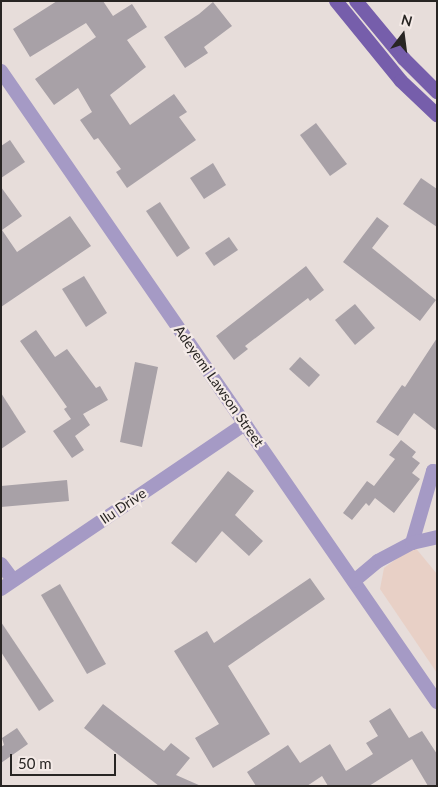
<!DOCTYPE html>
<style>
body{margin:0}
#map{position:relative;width:438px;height:787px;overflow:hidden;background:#e7ddda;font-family:Lato,sans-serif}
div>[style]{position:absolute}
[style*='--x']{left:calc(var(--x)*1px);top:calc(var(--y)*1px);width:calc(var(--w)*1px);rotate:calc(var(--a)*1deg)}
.commercial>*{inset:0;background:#e8d0c6}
.building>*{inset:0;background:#a8a1a7}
.minor>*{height:14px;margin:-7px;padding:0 7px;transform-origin:7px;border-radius:7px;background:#a59ac5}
.primary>*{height:14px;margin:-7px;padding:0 7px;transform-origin:7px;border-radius:7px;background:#765eab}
span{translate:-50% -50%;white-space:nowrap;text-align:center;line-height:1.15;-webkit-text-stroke:4.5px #f4eae7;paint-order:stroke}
.street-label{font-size:14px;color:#282523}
.frame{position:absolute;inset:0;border:2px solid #282523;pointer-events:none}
.north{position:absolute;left:378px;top:10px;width:50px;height:50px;-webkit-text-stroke:4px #f4eae7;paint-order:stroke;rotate:15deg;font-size:14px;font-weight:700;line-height:20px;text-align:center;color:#282523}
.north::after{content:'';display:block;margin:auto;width:18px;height:22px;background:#282523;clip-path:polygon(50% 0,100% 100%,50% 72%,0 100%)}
.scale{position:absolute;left:10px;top:754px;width:106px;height:22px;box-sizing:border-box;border:2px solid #282523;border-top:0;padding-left:6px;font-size:15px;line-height:18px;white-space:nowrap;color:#282523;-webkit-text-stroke:4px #f4eae7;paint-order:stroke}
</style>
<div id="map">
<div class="commercial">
<i style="clip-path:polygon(414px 546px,437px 574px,437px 673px,380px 589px,384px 568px)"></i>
</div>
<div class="building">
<i style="clip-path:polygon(57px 1px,103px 1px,113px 16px,132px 4px,147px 27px,127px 40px,146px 67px,110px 95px,130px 125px,174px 94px,187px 112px,179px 117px,196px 140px,127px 188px,116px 172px,121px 169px,98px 138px,94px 140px,80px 120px,92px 112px,78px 88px,54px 105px,35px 79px,96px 37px,86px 23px,30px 57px,13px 29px)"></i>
<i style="clip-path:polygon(213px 2px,232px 26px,204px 47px,208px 53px,185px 68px,164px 37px,199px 14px)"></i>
<i style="clip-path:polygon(316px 123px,347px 164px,330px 176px,300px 135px)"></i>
<i style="clip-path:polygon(10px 140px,25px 162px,1px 178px,1px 146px)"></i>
<i style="clip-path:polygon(213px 163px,226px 185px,204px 199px,190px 178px)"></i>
<i style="clip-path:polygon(421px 178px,437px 189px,437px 227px,403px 204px)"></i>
<i style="clip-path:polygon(1px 187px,22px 216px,2px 230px,17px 252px,70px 216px,91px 246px,1px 307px)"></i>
<i style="clip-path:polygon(160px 202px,190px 248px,177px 257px,146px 211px)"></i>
<i style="clip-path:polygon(377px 217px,389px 226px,372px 248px,436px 300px,420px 321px,343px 262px)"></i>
<i style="clip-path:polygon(229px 237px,238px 250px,214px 266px,205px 253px)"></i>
<i style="clip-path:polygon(306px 266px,324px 290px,310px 301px,308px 298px,245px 346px,248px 349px,234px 360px,216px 336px)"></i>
<i style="clip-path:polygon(84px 276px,107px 313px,86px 327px,62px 289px)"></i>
<i style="clip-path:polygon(355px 304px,375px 328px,355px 345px,335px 320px)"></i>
<i style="clip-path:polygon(36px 330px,55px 357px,67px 349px,96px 388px,100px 386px,108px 400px,83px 414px,90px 425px,75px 436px,84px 450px,72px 458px,53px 431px,71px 419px,64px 409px,67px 407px,20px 341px)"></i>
<i style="clip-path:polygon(437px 338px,437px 431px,414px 413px,398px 436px,376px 422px,402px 385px,405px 387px)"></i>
<i style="clip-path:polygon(300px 357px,320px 375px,309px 387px,289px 369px)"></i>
<i style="clip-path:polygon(135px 362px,158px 367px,142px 447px,120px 442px)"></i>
<i style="clip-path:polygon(1px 393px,26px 432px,1px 449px)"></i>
<i style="clip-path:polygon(401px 440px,416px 452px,412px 457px,420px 463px,412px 473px,420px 479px,394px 513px,375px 498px,369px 506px,366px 503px,352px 520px,343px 513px,367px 481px,374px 486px,395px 459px,389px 455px)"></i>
<i style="clip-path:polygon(228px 471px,254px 491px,235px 515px,263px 541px,249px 556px,222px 531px,196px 563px,171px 543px)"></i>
<i style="clip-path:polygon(67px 480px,69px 501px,1px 507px,1px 486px)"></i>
<i style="clip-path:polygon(310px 578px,325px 599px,228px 666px,270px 734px,213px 768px,195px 738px,219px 724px,174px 651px,207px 631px,214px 643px)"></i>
<i style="clip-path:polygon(60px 584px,106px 664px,87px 674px,41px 595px)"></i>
<i style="clip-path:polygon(1px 622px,54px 701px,39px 711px,1px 652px)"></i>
<i style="clip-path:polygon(103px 704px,164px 751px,171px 743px,190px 758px,176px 775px,201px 786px,159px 786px,84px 728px)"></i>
<i style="clip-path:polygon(390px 708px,409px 738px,422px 731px,437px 754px,437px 786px,428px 786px,412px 759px,369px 786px,328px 786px,322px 776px,307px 786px,256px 786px,247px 772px,288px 745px,300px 763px,330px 744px,346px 771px,373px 754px,366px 743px,378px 736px,369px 721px)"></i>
<i style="clip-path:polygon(17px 728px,28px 744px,1px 763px,1px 747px,4px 745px,2px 738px)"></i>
</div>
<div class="minor">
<i style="--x:1;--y:71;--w:767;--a:55.36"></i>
<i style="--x:412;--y:543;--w:75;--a:-73.7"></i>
<i style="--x:433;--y:471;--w:4;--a:14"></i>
<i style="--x:1;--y:564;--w:20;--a:53"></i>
<i style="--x:354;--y:581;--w:31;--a:-40"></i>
<i style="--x:378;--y:561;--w:38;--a:-28"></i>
<i style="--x:412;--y:543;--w:26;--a:-13"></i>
<i style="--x:1;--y:589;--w:295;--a:-34.1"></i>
</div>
<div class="primary">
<i style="--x:336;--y:1;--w:103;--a:50.9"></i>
<i style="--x:401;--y:81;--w:50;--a:43.4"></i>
<i style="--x:356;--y:1;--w:75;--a:50.4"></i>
<i style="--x:404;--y:59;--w:47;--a:45"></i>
</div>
<div class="street-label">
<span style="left:219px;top:386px;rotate:55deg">Adeyemi Lawson Street</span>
<span style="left:123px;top:506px;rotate:-34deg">Ilu Drive</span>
</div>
<div class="frame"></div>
<div class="north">N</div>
<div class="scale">50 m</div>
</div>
